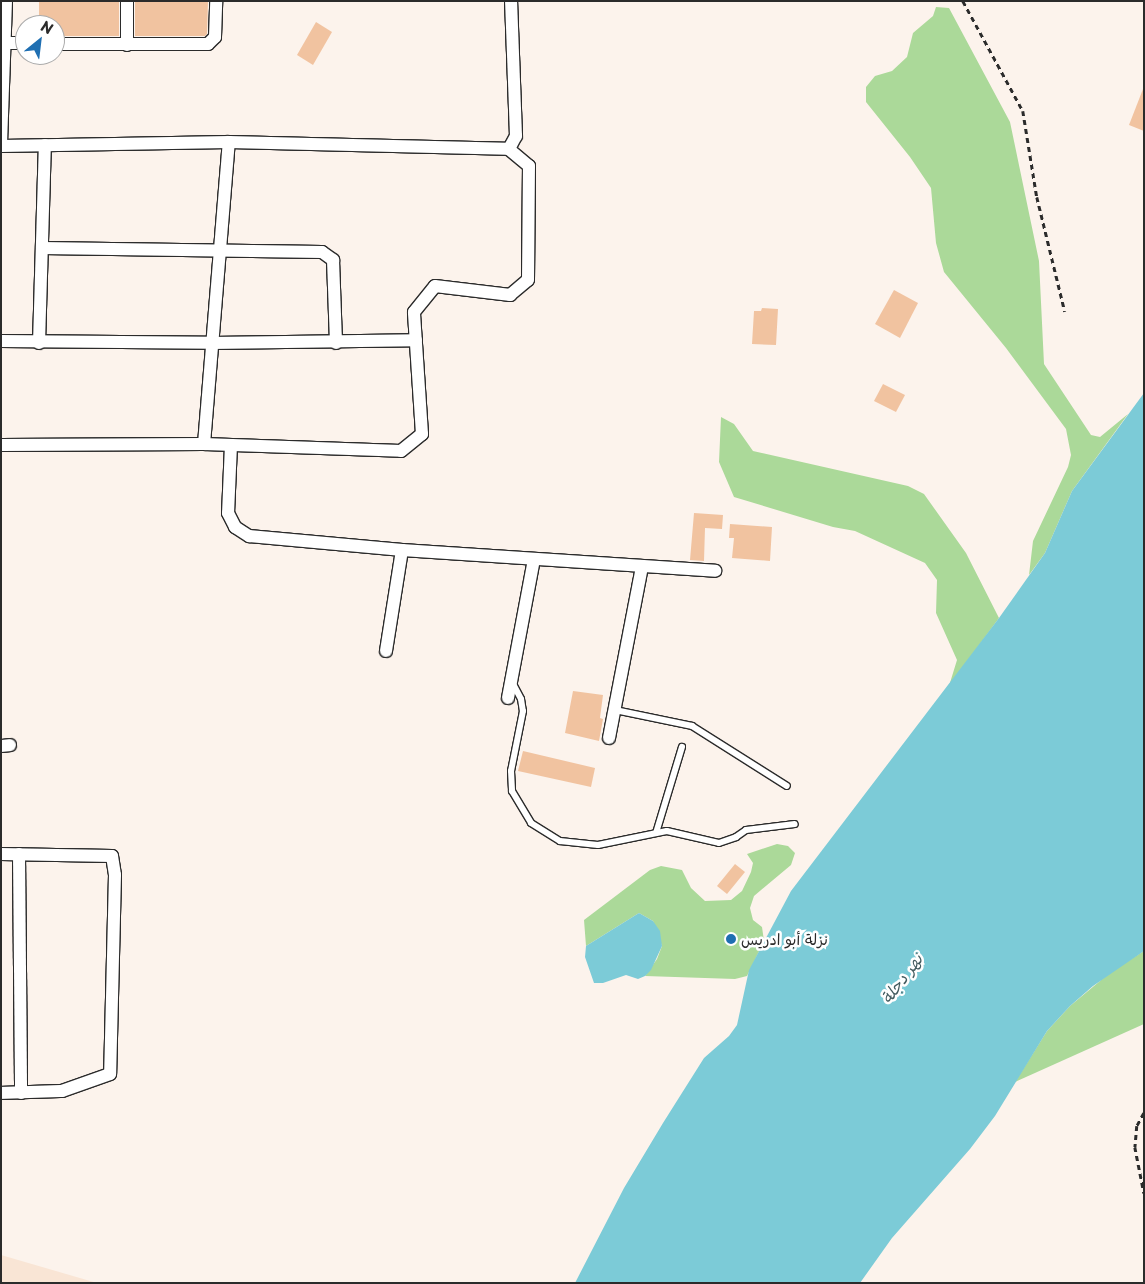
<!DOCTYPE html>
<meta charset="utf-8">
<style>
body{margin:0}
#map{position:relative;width:1145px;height:1284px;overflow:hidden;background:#fcf3ec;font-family:"Playpen Sans","Playpen Sans Arabic",sans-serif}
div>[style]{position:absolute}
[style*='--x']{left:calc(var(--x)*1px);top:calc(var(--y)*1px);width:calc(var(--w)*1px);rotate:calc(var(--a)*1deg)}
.built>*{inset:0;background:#f9e5d5}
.green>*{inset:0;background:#abd999}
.water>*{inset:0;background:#7ccbd7}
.building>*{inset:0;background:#f1c3a0}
.path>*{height:2.5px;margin-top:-1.25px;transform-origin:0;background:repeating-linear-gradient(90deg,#2b2b2b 0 5px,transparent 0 9px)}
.roads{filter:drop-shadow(1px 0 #2b2b2b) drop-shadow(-1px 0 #2b2b2b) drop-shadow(0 1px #2b2b2b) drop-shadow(0 -1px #2b2b2b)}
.lane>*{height:6px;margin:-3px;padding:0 3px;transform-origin:3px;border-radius:3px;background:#fff}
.street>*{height:12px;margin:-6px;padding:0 6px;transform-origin:6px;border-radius:6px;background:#fff}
.dots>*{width:14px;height:14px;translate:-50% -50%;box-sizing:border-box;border:2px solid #fff;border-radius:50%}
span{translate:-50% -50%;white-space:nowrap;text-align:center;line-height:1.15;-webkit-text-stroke:5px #fff;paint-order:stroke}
.poi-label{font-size:15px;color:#2b2b2b}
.left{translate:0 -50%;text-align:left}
.water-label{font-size:16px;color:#435b5f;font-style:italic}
.frame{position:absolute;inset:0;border:2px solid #2b2b2b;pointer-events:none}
.north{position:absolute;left:15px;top:15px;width:50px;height:50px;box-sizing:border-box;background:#fff;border:1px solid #aaa;border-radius:50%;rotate:29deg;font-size:14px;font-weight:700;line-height:20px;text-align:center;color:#2b2b2b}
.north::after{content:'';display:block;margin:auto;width:18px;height:22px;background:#1f6fb2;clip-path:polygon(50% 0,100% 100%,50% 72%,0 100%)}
</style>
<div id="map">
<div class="built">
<i style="clip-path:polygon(1px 1255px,97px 1283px,1px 1283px)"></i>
</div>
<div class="green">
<i style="clip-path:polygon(936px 7px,949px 8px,1010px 122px,1039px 261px,1044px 364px,1091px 435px,1100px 437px,1128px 414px,1072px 491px,1045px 553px,1029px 575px,1033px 541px,1068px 467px,1071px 455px,1066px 429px,1006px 348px,944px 272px,936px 243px,931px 188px,910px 157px,866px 102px,866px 87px,875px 76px,892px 71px,907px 57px,913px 33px,933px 16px)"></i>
<i style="clip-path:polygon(721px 417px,734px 424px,753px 451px,908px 486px,924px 494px,966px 553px,999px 618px,949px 686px,957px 660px,936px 613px,937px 580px,925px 563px,855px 531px,833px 527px,734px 497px,719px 462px)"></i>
<i style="clip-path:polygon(777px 844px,788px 846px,795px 853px,791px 865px,754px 896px,750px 908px,753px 920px,762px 927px,764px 941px,747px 976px,735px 979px,645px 976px,657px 959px,662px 946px,653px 921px,639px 913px,586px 946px,584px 920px,650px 870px,661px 866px,682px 870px,691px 888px,705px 901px,731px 900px,742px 891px,751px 872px,753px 863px,747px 854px)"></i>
<i style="clip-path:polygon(1144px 951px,1144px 1024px,1015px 1082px,1047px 1031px,1070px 1006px,1112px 971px)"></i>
</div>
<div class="water">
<i style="clip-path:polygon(1144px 393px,1144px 951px,1093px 986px,1070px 1006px,1047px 1031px,995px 1116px,970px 1149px,892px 1238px,860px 1283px,575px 1283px,624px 1188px,663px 1123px,704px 1058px,729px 1036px,737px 1025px,749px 970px,791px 891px,999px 618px,1045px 553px,1072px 491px)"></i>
<i style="clip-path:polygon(639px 913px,653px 921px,660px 931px,662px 946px,651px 970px,645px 976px,638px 979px,626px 975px,603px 983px,594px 983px,585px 957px,586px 946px)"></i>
</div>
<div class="building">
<i style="clip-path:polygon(39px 1px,119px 1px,119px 36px,55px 36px,55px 25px,39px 25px)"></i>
<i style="clip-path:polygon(135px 1px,208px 1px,207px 34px,205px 36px,135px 36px)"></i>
<i style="clip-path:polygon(316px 22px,332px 32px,313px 65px,297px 55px)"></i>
<i style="clip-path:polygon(1143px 89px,1144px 89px,1144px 131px,1129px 125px)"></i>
<i style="clip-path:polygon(894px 290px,918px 303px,900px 338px,875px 324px)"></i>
<i style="clip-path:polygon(762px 308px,778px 309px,776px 345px,752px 344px,754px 311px,761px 311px)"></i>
<i style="clip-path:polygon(883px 384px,905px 395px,896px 412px,874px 401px)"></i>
<i style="clip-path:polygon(694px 513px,723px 515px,722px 529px,705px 528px,704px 561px,690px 560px)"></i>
<i style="clip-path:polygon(730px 524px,772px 527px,770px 561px,732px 558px,734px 538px,729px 538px)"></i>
<i style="clip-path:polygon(573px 691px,603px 695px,600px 718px,603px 719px,599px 741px,565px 733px)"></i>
<i style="clip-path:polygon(523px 751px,595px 768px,591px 787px,518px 771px)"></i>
<i style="clip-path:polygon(735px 864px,745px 872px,727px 894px,717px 886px)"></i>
</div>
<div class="path">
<i style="--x:963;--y:1;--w:125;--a:61.4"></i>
<i style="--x:1023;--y:111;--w:87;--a:80.8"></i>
<i style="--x:1037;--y:197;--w:118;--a:76.3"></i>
<i style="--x:1144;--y:1113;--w:15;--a:118"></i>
<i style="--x:1137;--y:1126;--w:21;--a:95"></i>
<i style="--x:1135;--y:1147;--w:47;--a:78.9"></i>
</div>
<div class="roads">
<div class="lane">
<i style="--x:512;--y:682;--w:19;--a:62"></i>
<i style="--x:521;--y:699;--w:12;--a:81"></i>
<i style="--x:523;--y:711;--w:61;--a:101.3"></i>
<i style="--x:511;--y:771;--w:20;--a:87"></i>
<i style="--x:512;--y:791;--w:37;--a:59"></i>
<i style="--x:531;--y:823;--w:34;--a:32"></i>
<i style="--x:560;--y:841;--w:38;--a:6"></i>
<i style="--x:598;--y:845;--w:70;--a:-11.5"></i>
<i style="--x:667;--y:831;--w:53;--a:13"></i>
<i style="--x:719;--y:843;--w:18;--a:-19"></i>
<i style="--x:736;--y:837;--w:12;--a:-35"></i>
<i style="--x:746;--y:830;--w:49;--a:-7"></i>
<i style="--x:615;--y:710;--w:79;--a:11.7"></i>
<i style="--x:692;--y:726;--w:112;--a:32.3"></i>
<i style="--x:656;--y:833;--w:90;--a:-73.2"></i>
</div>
<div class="street">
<i style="--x:6;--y:1;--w:145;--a:92"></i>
<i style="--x:1;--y:146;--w:228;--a:-1"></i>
<i style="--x:229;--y:142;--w:280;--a:1.4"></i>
<i style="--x:509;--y:149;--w:15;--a:-62"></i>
<i style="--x:516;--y:136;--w:135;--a:-92.1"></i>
<i style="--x:127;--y:1;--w:44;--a:90"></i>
<i style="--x:1;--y:43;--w:24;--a:0"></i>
<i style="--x:55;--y:44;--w:153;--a:0"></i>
<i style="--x:208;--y:44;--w:10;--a:-45"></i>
<i style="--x:215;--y:37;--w:36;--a:-88"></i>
<i style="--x:42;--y:248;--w:280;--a:0.8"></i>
<i style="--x:322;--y:252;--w:14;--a:36"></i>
<i style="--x:333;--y:260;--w:83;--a:87.9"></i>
<i style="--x:1;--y:341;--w:210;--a:0.5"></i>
<i style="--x:211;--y:343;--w:205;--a:-0.8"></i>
<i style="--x:39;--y:343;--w:198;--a:-88.3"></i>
<i style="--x:204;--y:444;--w:303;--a:-85.3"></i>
<i style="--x:1;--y:445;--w:203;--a:-0.3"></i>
<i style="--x:204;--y:444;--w:197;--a:2"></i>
<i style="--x:401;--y:451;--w:27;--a:-39"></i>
<i style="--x:422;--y:434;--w:122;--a:-93.8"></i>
<i style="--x:414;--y:312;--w:33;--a:-51"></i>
<i style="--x:435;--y:286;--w:76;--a:6.8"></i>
<i style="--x:510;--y:295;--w:23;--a:-40"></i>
<i style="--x:528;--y:280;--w:114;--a:-89.5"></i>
<i style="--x:529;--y:166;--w:26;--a:-140"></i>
<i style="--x:231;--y:445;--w:68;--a:92.5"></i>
<i style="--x:228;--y:513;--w:16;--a:63"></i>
<i style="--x:235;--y:527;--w:17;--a:33"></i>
<i style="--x:249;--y:536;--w:154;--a:5.2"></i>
<i style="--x:402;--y:550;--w:314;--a:3.8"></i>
<i style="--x:386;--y:651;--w:102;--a:-81"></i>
<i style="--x:508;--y:698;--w:141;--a:-79.4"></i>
<i style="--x:609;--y:738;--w:175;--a:-79.1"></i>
<i style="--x:1;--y:746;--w:9;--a:-6"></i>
<i style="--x:1;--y:854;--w:111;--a:1"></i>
<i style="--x:112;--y:856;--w:19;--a:81"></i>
<i style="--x:115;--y:875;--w:199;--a:91.4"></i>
<i style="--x:110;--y:1074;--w:51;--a:160.5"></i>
<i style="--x:62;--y:1091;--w:61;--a:178.1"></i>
<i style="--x:19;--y:854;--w:239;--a:89.5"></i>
</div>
</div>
<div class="dots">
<i style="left:731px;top:939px;background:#1f6fb2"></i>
</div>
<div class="poi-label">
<span class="left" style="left:741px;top:939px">نزلة أبو ادريس</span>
</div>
<div class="water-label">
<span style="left:901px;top:978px;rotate:-53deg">نهر دجلة</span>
</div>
<div class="frame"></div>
<div class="north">N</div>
</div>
